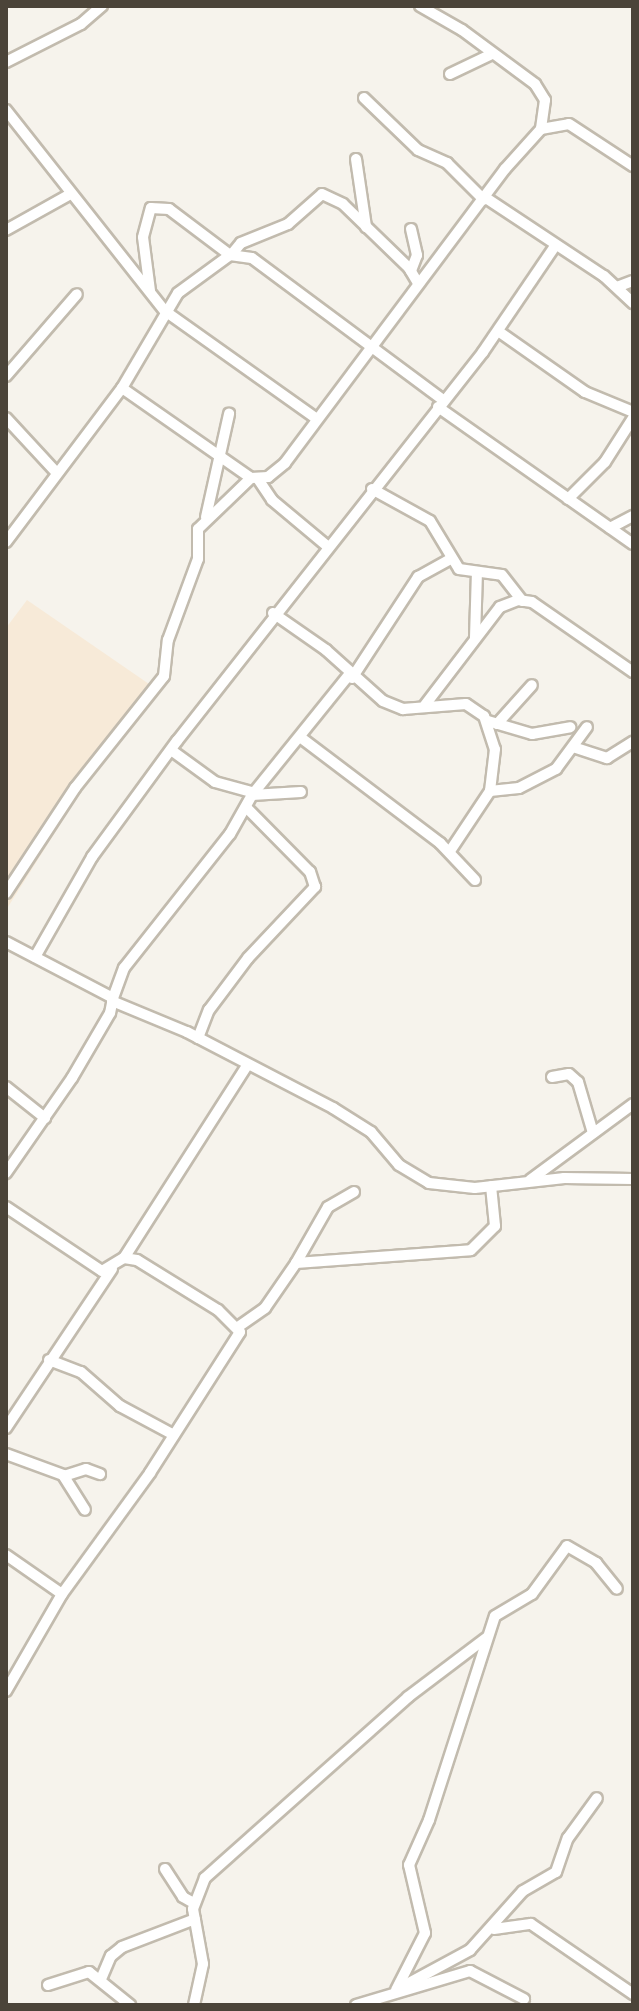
<!DOCTYPE html>
<style>
body{margin:0}
#map{position:relative;width:639px;height:2011px;overflow:hidden;background:#f6f3ec;font-family:"Work Sans",sans-serif}
div>[style]{position:absolute}
[style*='--x']{left:calc(var(--x)*1px);top:calc(var(--y)*1px);width:calc(var(--w)*1px);rotate:calc(var(--a)*1deg)}
.commercial>*{inset:0;background:#f7ead8}
.roads{filter:drop-shadow(2px 0 #c2bbae) drop-shadow(-2px 0 #c2bbae) drop-shadow(0 2px #c2bbae) drop-shadow(0 -2px #c2bbae)}
.minor>*{height:10px;margin:-5px;padding:0 5px;transform-origin:5px;border-radius:5px;background:#fff}
span{translate:-50% -50%;white-space:nowrap;text-align:center;line-height:1.15;-webkit-text-stroke:8px #fff;paint-order:stroke}
.frame{position:absolute;inset:0;border:8px solid #4b4439;pointer-events:none}
</style>
<div id="map">
<div class="commercial">
<i style="clip-path:polygon(27px 600px,149px 684px,6px 910px,6px 628px)"></i>
</div>
<div class="roads">
<div class="minor">
<i style="--x:420;--y:6;--w:48;--a:29.7"></i>
<i style="--x:462;--y:30;--w:91;--a:36.5"></i>
<i style="--x:535;--y:84;--w:19;--a:58"></i>
<i style="--x:545;--y:100;--w:29;--a:98"></i>
<i style="--x:6;--y:62;--w:84;--a:-26.9"></i>
<i style="--x:81;--y:24;--w:28;--a:-41"></i>
<i style="--x:450;--y:74;--w:47;--a:-25.5"></i>
<i style="--x:364;--y:98;--w:75;--a:43.9"></i>
<i style="--x:418;--y:150;--w:32;--a:24"></i>
<i style="--x:447;--y:163;--w:52;--a:45"></i>
<i style="--x:6;--y:110;--w:256;--a:51.7"></i>
<i style="--x:165;--y:311;--w:186;--a:35.4"></i>
<i style="--x:356;--y:159;--w:69;--a:81.6"></i>
<i style="--x:486;--y:198;--w:141;--a:33.5"></i>
<i style="--x:604;--y:276;--w:40;--a:43"></i>
<i style="--x:411;--y:229;--w:27;--a:77"></i>
<i style="--x:417;--y:255;--w:17;--a:111"></i>
<i style="--x:6;--y:230;--w:72;--a:-29.1"></i>
<i style="--x:232;--y:254;--w:14;--a:-51"></i>
<i style="--x:241;--y:243;--w:51;--a:-22"></i>
<i style="--x:288;--y:224;--w:45;--a:-41.4"></i>
<i style="--x:322;--y:194;--w:23;--a:25"></i>
<i style="--x:343;--y:204;--w:92;--a:44.1"></i>
<i style="--x:409;--y:268;--w:17;--a:59"></i>
<i style="--x:617;--y:287;--w:17;--a:-21"></i>
<i style="--x:150;--y:291;--w:54;--a:-97.4"></i>
<i style="--x:143;--y:237;--w:30;--a:-75"></i>
<i style="--x:151;--y:208;--w:18;--a:3"></i>
<i style="--x:169;--y:209;--w:76;--a:37"></i>
<i style="--x:498;--y:331;--w:106;--a:35"></i>
<i style="--x:585;--y:392;--w:52;--a:22.6"></i>
<i style="--x:6;--y:376;--w:108;--a:-49.1"></i>
<i style="--x:122;--y:388;--w:157;--a:34.9"></i>
<i style="--x:251;--y:478;--w:17;--a:-3"></i>
<i style="--x:268;--y:477;--w:22;--a:-39"></i>
<i style="--x:285;--y:463;--w:367;--a:-53.2"></i>
<i style="--x:505;--y:169;--w:54;--a:-48"></i>
<i style="--x:541;--y:129;--w:28;--a:-10"></i>
<i style="--x:569;--y:124;--w:77;--a:33.3"></i>
<i style="--x:438;--y:407;--w:238;--a:35.1"></i>
<i style="--x:6;--y:418;--w:74;--a:47.2"></i>
<i style="--x:258;--y:479;--w:25;--a:56"></i>
<i style="--x:272;--y:500;--w:72;--a:39.9"></i>
<i style="--x:372;--y:489;--w:66;--a:28.9"></i>
<i style="--x:430;--y:521;--w:56;--a:58.9"></i>
<i style="--x:459;--y:569;--w:43;--a:7.9"></i>
<i style="--x:502;--y:575;--w:33;--a:52"></i>
<i style="--x:568;--y:499;--w:52;--a:-45"></i>
<i style="--x:605;--y:462;--w:52;--a:-57.5"></i>
<i style="--x:206;--y:517;--w:106;--a:-77.4"></i>
<i style="--x:610;--y:528;--w:26;--a:-28"></i>
<i style="--x:6;--y:542;--w:193;--a:-53"></i>
<i style="--x:122;--y:388;--w:110;--a:-59.5"></i>
<i style="--x:178;--y:293;--w:64;--a:-36.2"></i>
<i style="--x:230;--y:255;--w:22;--a:8"></i>
<i style="--x:252;--y:258;--w:238;--a:36.6"></i>
<i style="--x:273;--y:613;--w:65;--a:34.9"></i>
<i style="--x:326;--y:650;--w:76;--a:41.8"></i>
<i style="--x:383;--y:701;--w:22;--a:22"></i>
<i style="--x:403;--y:709;--w:63;--a:-4.5"></i>
<i style="--x:466;--y:704;--w:22;--a:34"></i>
<i style="--x:484;--y:716;--w:35;--a:72"></i>
<i style="--x:495;--y:749;--w:42;--a:96.8"></i>
<i style="--x:490;--y:791;--w:72;--a:123.7"></i>
<i style="--x:475;--y:638;--w:66;--a:-88.3"></i>
<i style="--x:352;--y:678;--w:121;--a:-56.8"></i>
<i style="--x:418;--y:577;--w:38;--a:-29"></i>
<i style="--x:425;--y:705;--w:123;--a:-52.6"></i>
<i style="--x:500;--y:607;--w:19;--a:-21"></i>
<i style="--x:518;--y:600;--w:14;--a:8"></i>
<i style="--x:532;--y:602;--w:123;--a:34.7"></i>
<i style="--x:488;--y:721;--w:46;--a:16.5"></i>
<i style="--x:532;--y:734;--w:39;--a:-10"></i>
<i style="--x:497;--y:724;--w:52;--a:-48.1"></i>
<i style="--x:300;--y:737;--w:176;--a:37.1"></i>
<i style="--x:440;--y:843;--w:51;--a:46.6"></i>
<i style="--x:573;--y:747;--w:36;--a:18"></i>
<i style="--x:607;--y:758;--w:31;--a:-32"></i>
<i style="--x:171;--y:750;--w:54;--a:36"></i>
<i style="--x:215;--y:782;--w:41;--a:15.4"></i>
<i style="--x:490;--y:791;--w:29;--a:-6"></i>
<i style="--x:519;--y:788;--w:42;--a:-27.2"></i>
<i style="--x:556;--y:769;--w:52;--a:-53.6"></i>
<i style="--x:252;--y:795;--w:49;--a:-3.5"></i>
<i style="--x:6;--y:893;--w:126;--a:-56.7"></i>
<i style="--x:75;--y:788;--w:143;--a:-51.5"></i>
<i style="--x:164;--y:676;--w:36;--a:-84"></i>
<i style="--x:168;--y:640;--w:86;--a:-69.7"></i>
<i style="--x:198;--y:559;--w:30;--a:-90"></i>
<i style="--x:198;--y:529;--w:74;--a:-43.9"></i>
<i style="--x:6;--y:942;--w:121;--a:27.6"></i>
<i style="--x:113;--y:998;--w:15;--a:101"></i>
<i style="--x:110;--y:1013;--w:75;--a:120.3"></i>
<i style="--x:72;--y:1078;--w:116;--a:124.8"></i>
<i style="--x:35;--y:957;--w:115;--a:-60.3"></i>
<i style="--x:92;--y:857;--w:144;--a:-53.8"></i>
<i style="--x:177;--y:741;--w:495;--a:-51.8"></i>
<i style="--x:483;--y:352;--w:128;--a:-55.8"></i>
<i style="--x:113;--y:998;--w:32;--a:-70"></i>
<i style="--x:124;--y:968;--w:171;--a:-51.7"></i>
<i style="--x:230;--y:834;--w:45;--a:-60.6"></i>
<i style="--x:252;--y:795;--w:154;--a:-51.1"></i>
<i style="--x:112;--y:1001;--w:81;--a:22.5"></i>
<i style="--x:187;--y:1032;--w:165;--a:27.5"></i>
<i style="--x:333;--y:1108;--w:45;--a:32.3"></i>
<i style="--x:371;--y:1132;--w:43;--a:49.7"></i>
<i style="--x:399;--y:1165;--w:35;--a:31"></i>
<i style="--x:429;--y:1183;--w:46;--a:6.2"></i>
<i style="--x:475;--y:1188;--w:90;--a:-6.4"></i>
<i style="--x:564;--y:1178;--w:69;--a:0.8"></i>
<i style="--x:198;--y:1038;--w:30;--a:-69"></i>
<i style="--x:209;--y:1010;--w:65;--a:-53.1"></i>
<i style="--x:248;--y:958;--w:98;--a:-46.7"></i>
<i style="--x:315;--y:887;--w:16;--a:-108"></i>
<i style="--x:310;--y:872;--w:91;--a:-134.6"></i>
<i style="--x:552;--y:1077;--w:17;--a:-10"></i>
<i style="--x:569;--y:1074;--w:12;--a:42"></i>
<i style="--x:578;--y:1082;--w:53;--a:73.6"></i>
<i style="--x:6;--y:1087;--w:50;--a:38.5"></i>
<i style="--x:530;--y:1180;--w:128;--a:-36.4"></i>
<i style="--x:6;--y:1207;--w:115;--a:33.7"></i>
<i style="--x:102;--y:1271;--w:26;--a:-31"></i>
<i style="--x:124;--y:1258;--w:13;--a:9"></i>
<i style="--x:137;--y:1260;--w:95;--a:31.7"></i>
<i style="--x:218;--y:1310;--w:31;--a:45"></i>
<i style="--x:240;--y:1332;--w:167;--a:122.6"></i>
<i style="--x:150;--y:1473;--w:150;--a:126"></i>
<i style="--x:62;--y:1594;--w:112;--a:120"></i>
<i style="--x:124;--y:1258;--w:228;--a:-57.4"></i>
<i style="--x:296;--y:1263;--w:64;--a:-60.3"></i>
<i style="--x:328;--y:1207;--w:30;--a:-30"></i>
<i style="--x:238;--y:1327;--w:33;--a:-35"></i>
<i style="--x:265;--y:1308;--w:55;--a:-55.4"></i>
<i style="--x:296;--y:1263;--w:175;--a:-4.2"></i>
<i style="--x:471;--y:1250;--w:34;--a:-45"></i>
<i style="--x:495;--y:1226;--w:40;--a:-95.7"></i>
<i style="--x:49;--y:1360;--w:34;--a:21"></i>
<i style="--x:81;--y:1372;--w:52;--a:41.1"></i>
<i style="--x:120;--y:1406;--w:61;--a:28.2"></i>
<i style="--x:6;--y:1428;--w:191;--a:-56.3"></i>
<i style="--x:6;--y:1454;--w:61;--a:20.2"></i>
<i style="--x:63;--y:1475;--w:41;--a:57.8"></i>
<i style="--x:64;--y:1476;--w:23;--a:-18"></i>
<i style="--x:86;--y:1469;--w:15;--a:20"></i>
<i style="--x:6;--y:1555;--w:68;--a:34.9"></i>
<i style="--x:165;--y:1869;--w:33;--a:57"></i>
<i style="--x:183;--y:1897;--w:13;--a:29"></i>
<i style="--x:494;--y:1929;--w:37;--a:-8"></i>
<i style="--x:531;--y:1924;--w:124;--a:34.5"></i>
<i style="--x:101;--y:1979;--w:25;--a:-67"></i>
<i style="--x:111;--y:1956;--w:14;--a:-39"></i>
<i style="--x:122;--y:1947;--w:78;--a:-21"></i>
<i style="--x:48;--y:1985;--w:43;--a:-17.6"></i>
<i style="--x:89;--y:1972;--w:53;--a:38.8"></i>
<i style="--x:398;--y:1989;--w:82;--a:-28.4"></i>
<i style="--x:470;--y:1950;--w:79;--a:-48.1"></i>
<i style="--x:523;--y:1891;--w:38;--a:-30"></i>
<i style="--x:556;--y:1872;--w:36;--a:-71"></i>
<i style="--x:568;--y:1838;--w:49;--a:-54.1"></i>
<i style="--x:396;--y:1990;--w:64;--a:-63"></i>
<i style="--x:425;--y:1933;--w:70;--a:-103.2"></i>
<i style="--x:409;--y:1865;--w:49;--a:-66"></i>
<i style="--x:429;--y:1820;--w:214;--a:-72.1"></i>
<i style="--x:495;--y:1616;--w:43;--a:-30.7"></i>
<i style="--x:532;--y:1594;--w:59;--a:-53.9"></i>
<i style="--x:567;--y:1546;--w:34;--a:30"></i>
<i style="--x:596;--y:1563;--w:33;--a:51"></i>
<i style="--x:194;--y:2005;--w:42;--a:-77.6"></i>
<i style="--x:203;--y:1964;--w:56;--a:-100.3"></i>
<i style="--x:193;--y:1909;--w:33;--a:-69"></i>
<i style="--x:205;--y:1878;--w:272;--a:-41.7"></i>
<i style="--x:408;--y:1697;--w:98;--a:-37.1"></i>
<i style="--x:356;--y:2005;--w:119;--a:-16.6"></i>
<i style="--x:470;--y:1971;--w:61;--a:27.4"></i>
</div>
</div>
<div class="frame"></div>
</div>
